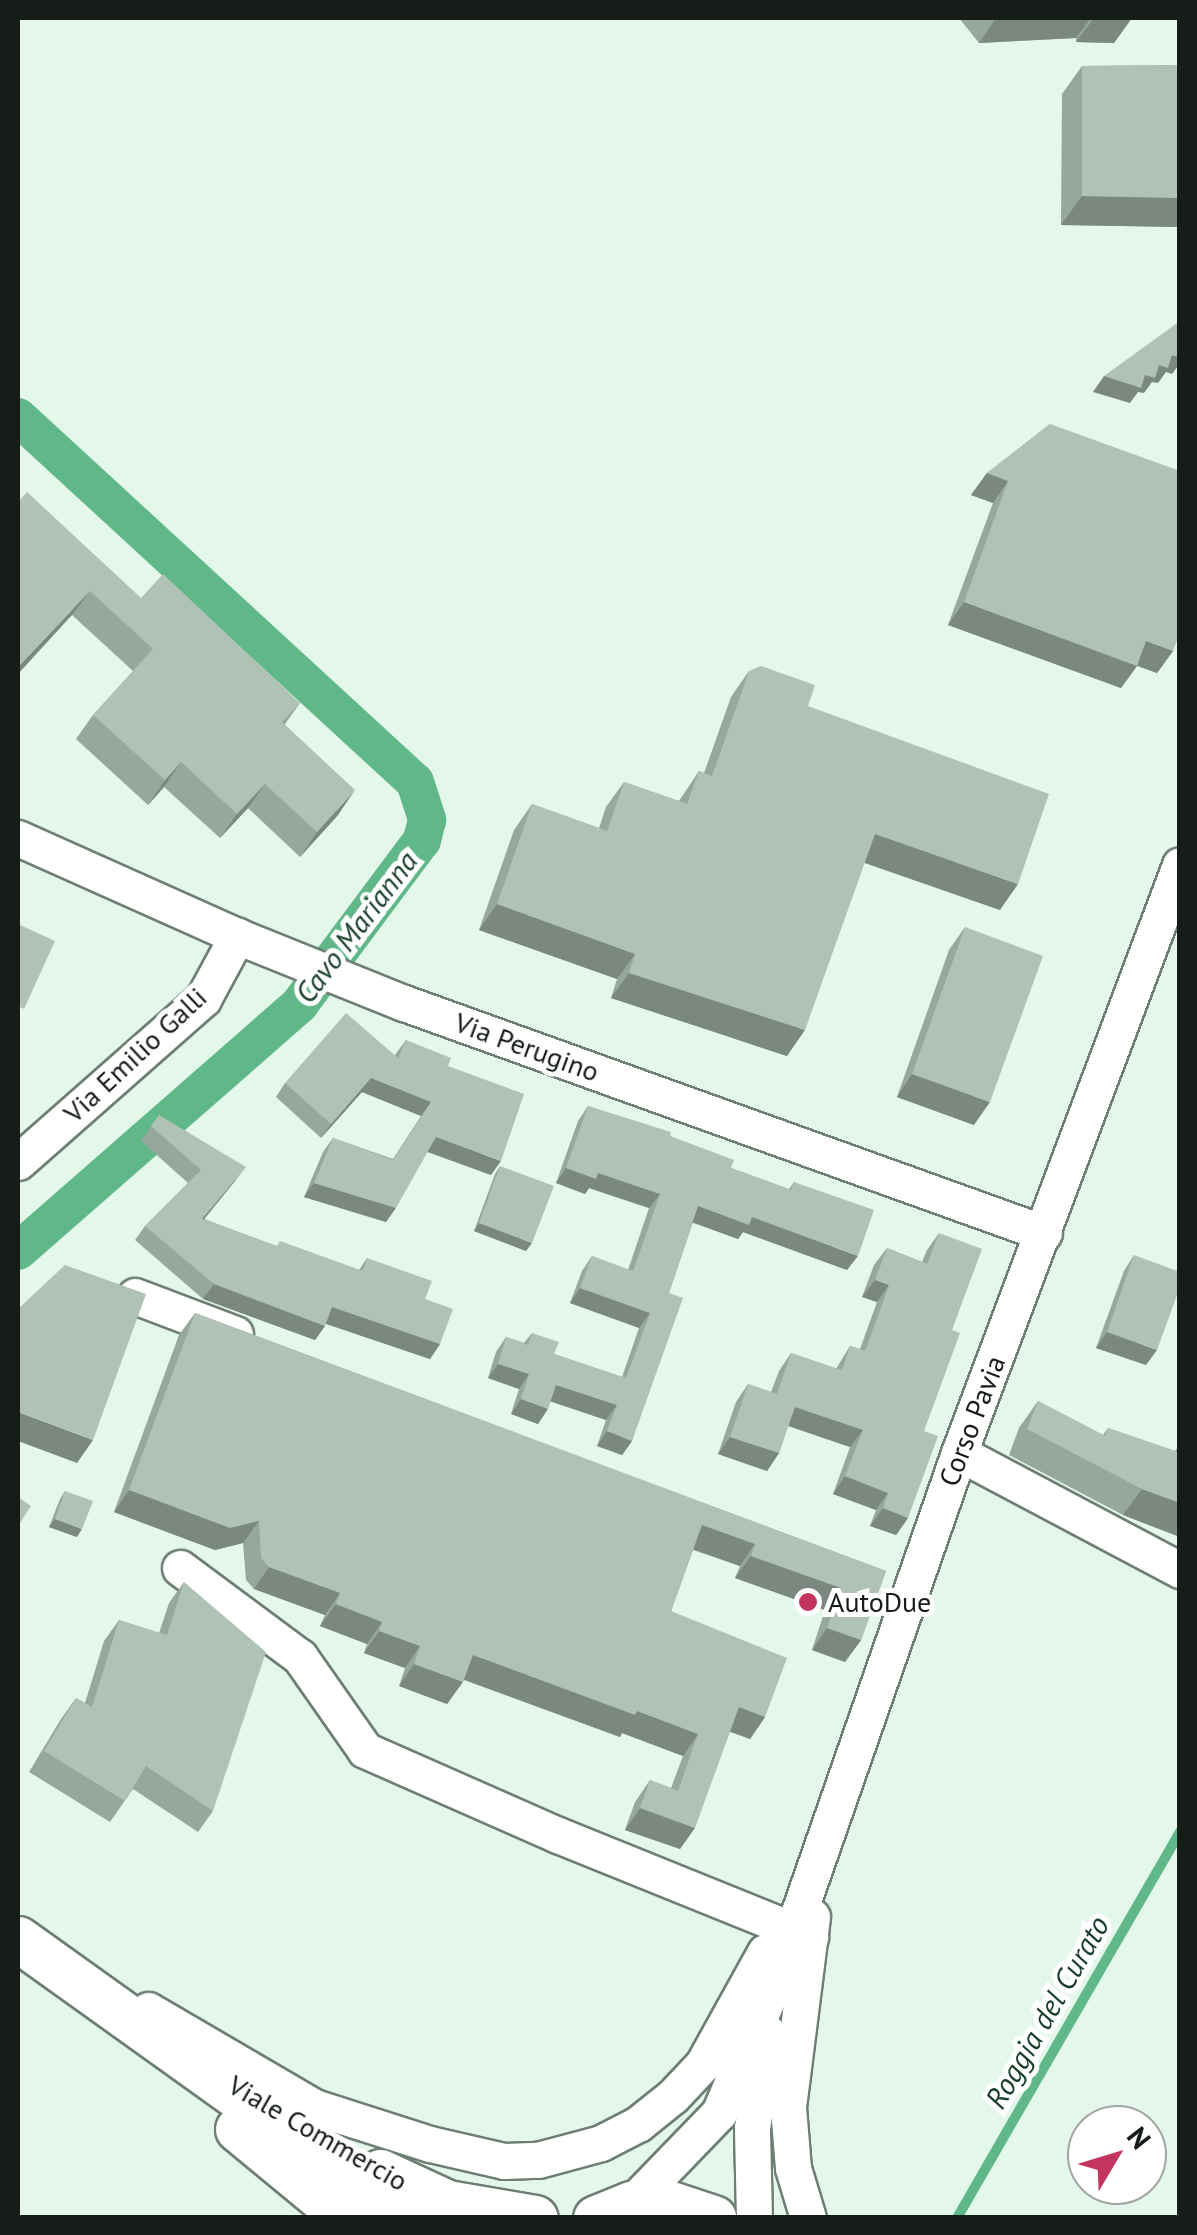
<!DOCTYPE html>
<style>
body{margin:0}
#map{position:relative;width:1197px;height:2235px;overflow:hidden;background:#e4f7eb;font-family:"PT Sans",sans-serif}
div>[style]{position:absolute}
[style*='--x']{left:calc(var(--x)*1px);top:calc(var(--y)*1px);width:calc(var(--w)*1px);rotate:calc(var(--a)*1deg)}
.stream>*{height:10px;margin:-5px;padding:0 5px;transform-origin:5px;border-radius:5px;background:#60b788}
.canal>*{height:38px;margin:-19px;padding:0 19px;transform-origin:19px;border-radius:19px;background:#60b788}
.roads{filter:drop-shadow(2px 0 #6d7e73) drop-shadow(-2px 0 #6d7e73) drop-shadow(0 2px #6d7e73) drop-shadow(0 -2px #6d7e73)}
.minor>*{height:35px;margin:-17.5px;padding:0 17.5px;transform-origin:17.5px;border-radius:17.5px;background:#fff}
.major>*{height:45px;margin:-22.5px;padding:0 22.5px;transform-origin:22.5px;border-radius:22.5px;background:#fff}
.wall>*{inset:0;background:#96a79d}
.shaded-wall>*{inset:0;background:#7a887f}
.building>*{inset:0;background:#afc2b6}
.dots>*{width:28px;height:28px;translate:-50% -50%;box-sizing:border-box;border:5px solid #fff;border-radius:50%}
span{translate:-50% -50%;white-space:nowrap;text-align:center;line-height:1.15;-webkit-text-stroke:10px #fff;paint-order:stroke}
.street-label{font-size:28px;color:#161d18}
.poi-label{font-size:28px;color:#161d18}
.left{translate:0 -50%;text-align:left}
.water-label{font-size:30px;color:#193f2b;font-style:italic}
.frame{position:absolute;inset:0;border:20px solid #161d18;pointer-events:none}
.north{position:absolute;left:1067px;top:2105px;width:100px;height:100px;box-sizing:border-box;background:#fff;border:2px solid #a2a5a3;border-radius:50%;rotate:52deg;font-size:28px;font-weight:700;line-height:40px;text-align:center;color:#161d18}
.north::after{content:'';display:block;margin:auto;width:35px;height:45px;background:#c3345e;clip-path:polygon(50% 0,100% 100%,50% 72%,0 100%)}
</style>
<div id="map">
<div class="stream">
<i style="--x:957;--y:2218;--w:447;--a:-60"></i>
</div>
<div class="canal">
<i style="--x:18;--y:417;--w:539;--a:42.6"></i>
<i style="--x:415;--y:782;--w:40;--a:72"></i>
<i style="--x:427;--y:820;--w:21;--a:104"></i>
<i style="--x:422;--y:840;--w:206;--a:126.7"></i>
<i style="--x:299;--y:1005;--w:373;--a:138.8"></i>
</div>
<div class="roads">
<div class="minor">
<i style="--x:18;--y:838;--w:240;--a:24.1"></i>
<i style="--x:237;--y:936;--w:180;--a:21.9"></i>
<i style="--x:404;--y:1003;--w:680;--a:19.77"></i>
<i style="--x:18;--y:1162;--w:247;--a:-41.4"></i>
<i style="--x:203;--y:999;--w:72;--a:-61.6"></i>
<i style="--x:135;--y:1296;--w:107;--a:20.8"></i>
<i style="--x:959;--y:1453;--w:250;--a:27.9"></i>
<i style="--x:180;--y:1568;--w:149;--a:36.6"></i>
<i style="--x:300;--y:1657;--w:113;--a:55"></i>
<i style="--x:365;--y:1750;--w:211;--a:23.8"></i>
<i style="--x:558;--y:1835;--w:272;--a:22"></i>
<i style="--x:148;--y:2010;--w:192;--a:30.3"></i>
<i style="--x:314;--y:2107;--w:122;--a:17.7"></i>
<i style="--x:430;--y:2144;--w:76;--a:12.9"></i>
<i style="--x:504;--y:2161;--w:34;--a:-2"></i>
<i style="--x:538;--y:2160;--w:65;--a:-15.1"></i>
<i style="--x:601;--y:2143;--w:42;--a:-27.2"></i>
<i style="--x:638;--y:2124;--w:45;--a:-38.7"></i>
<i style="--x:673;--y:2096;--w:44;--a:-46.8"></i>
<i style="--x:703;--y:2064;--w:128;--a:-61"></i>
<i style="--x:631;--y:2204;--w:127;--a:-46"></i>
<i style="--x:719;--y:2113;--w:143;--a:-67"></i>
<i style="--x:775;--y:1981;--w:559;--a:-70.79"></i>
<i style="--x:959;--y:1453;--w:628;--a:-69.4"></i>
<i style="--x:754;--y:2218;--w:90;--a:-91.3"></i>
<i style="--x:752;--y:2128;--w:97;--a:-81.1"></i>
<i style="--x:808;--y:2218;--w:52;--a:-106.7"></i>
<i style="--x:793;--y:2168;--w:61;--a:-94.7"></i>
<i style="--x:788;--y:2107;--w:192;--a:-82.8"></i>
</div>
<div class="major">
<i style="--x:18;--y:1939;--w:480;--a:35.6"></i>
<i style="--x:238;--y:2129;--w:140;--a:39.5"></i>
<i style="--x:380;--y:2172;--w:74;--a:24.8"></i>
<i style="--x:447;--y:2203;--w:89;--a:9.7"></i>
<i style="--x:596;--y:2218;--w:38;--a:-22"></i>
<i style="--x:631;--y:2204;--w:34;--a:-3"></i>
<i style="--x:665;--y:2202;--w:51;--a:18.4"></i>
</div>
</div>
<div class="wall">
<i style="clip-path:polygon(959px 18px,1132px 18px,1114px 43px,1076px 42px,1076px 38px,979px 43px)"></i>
<i style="clip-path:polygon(1180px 65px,1180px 227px,1061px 225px,1062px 94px,1082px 66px)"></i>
<i style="clip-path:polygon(1050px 424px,1173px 651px,1157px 673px,1137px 666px,1121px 688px,948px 625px,993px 503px,971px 495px,987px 473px)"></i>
<i style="clip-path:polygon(18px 502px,141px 598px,300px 703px,285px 724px,338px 815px,300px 857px,248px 808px,220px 838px,164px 787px,148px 805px,76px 739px,93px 715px,133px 671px,72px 615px)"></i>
<i style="clip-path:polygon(749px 671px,808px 706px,1000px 910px,864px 862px,787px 1056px,611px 998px,617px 979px,479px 930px,514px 830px,532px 804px,599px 828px,606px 807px,624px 782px,679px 801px,699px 771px,704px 773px,731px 697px)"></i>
<i style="clip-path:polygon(965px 927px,974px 1125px,897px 1097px,949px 950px)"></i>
<i style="clip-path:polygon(406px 1040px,448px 1066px,491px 1175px,427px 1152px,386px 1222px,304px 1197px,323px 1152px,333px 1138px,393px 1159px,421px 1116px,362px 1092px,321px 1138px,276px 1097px,285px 1083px,395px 1055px)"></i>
<i style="clip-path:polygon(588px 1106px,670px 1136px,731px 1168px,789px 1189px,794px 1182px,847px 1270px,743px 1232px,738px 1239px,693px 1222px,669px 1293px,632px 1441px,622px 1455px,597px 1446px,606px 1420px,551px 1401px,538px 1424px,511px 1414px,519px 1389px,488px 1378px,496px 1352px,506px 1337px,524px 1343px,532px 1333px,554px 1354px,622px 1377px,639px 1328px,570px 1303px,582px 1271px,592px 1256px,628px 1270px,649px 1208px,589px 1188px,585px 1194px,556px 1183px,578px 1121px)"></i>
<i style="clip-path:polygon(159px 1115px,235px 1181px,204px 1219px,276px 1246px,359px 1270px,367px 1258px,425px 1299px,440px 1344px,430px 1359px,326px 1324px,315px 1340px,203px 1299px,135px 1240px,145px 1226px,188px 1183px,141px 1141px)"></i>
<i style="clip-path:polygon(500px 1166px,526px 1251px,474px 1231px,495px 1174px)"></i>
<i style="clip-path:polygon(939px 1233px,952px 1330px,924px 1431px,908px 1518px,896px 1535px,870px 1526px,876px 1510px,833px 1494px,850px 1447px,788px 1426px,779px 1453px,767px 1471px,718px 1454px,736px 1402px,748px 1384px,771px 1392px,779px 1371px,791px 1353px,836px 1369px,850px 1346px,860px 1349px,877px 1302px,862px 1297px,874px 1265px,887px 1248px,922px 1262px,927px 1250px)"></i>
<i style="clip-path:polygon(1134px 1255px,1146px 1365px,1096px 1348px,1124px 1271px)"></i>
<i style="clip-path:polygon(195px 1313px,886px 1571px,861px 1640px,845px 1662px,812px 1650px,825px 1610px,735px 1578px,740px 1566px,693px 1550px,671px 1611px,765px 1717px,750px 1739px,730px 1732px,680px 1849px,625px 1830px,635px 1802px,650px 1780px,671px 1788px,683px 1756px,622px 1733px,620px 1737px,464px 1680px,447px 1704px,399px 1686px,405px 1668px,364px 1653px,367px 1644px,320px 1626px,325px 1615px,254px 1589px,246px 1580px,243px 1543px,215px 1550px,114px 1512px,179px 1335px)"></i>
<i style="clip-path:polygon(1038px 1401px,1103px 1435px,1108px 1428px,1175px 1451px,1180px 1445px,1180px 1537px,1123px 1515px,1009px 1455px,1019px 1428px)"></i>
<i style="clip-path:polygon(65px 1491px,77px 1537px,49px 1527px,60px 1499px)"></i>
<i style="clip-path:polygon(184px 1582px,213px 1811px,198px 1832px,133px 1789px,110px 1822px,29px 1772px,61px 1719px,76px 1698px,85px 1703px,104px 1641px,119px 1620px,159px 1633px,169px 1603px)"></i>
</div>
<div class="shaded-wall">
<i style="clip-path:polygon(996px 18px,1091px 18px,1076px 38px,979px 43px)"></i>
<i style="clip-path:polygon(1094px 18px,1132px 18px,1114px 43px,1076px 42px)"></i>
<i style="clip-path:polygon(1082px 196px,1180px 198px,1180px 227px,1061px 225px)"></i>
<i style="clip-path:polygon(1172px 355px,1180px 357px,1180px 363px,1172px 374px,1166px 372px,1158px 383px,1152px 382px,1144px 393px,1138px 392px,1130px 403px,1093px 392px,1104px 376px,1145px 375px)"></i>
<i style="clip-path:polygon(987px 473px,1008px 481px,993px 503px,971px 495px)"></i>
<i style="clip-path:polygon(90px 591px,72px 615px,18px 674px,18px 667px)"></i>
<i style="clip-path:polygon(964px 602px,1137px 666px,1121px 688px,948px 625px)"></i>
<i style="clip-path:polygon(1146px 641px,1173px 651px,1157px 673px,1130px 663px)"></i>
<i style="clip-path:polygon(181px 762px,164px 787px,148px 805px,165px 780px)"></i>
<i style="clip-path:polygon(265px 784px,248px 808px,220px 838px,237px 814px)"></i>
<i style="clip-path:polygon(355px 790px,338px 815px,300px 857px,317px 832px)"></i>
<i style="clip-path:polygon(875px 834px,1018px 884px,1000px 910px,856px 860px)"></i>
<i style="clip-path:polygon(497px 904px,635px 954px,617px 979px,479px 930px)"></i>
<i style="clip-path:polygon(629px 973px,805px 1030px,787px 1056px,611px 998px)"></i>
<i style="clip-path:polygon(912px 1074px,990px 1102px,974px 1125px,897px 1097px)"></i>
<i style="clip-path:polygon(371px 1078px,431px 1102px,421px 1116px,362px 1092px,321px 1138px,331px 1124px)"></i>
<i style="clip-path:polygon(436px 1137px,501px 1161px,491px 1175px,426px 1151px)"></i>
<i style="clip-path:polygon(246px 1167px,235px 1181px,192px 1234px,202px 1219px)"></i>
<i style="clip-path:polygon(566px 1168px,598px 1173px,660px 1194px,649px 1208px,589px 1188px,585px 1194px,556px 1183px)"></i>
<i style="clip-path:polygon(314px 1183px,396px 1208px,386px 1222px,304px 1197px)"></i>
<i style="clip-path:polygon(698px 1206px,752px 1217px,858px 1256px,847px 1270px,743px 1232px,738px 1239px,688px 1221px)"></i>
<i style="clip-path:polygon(479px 1223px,532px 1243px,526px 1251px,474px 1231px)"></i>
<i style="clip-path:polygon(875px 1280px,889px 1285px,877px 1302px,862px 1297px)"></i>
<i style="clip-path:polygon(214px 1284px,325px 1326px,315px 1340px,203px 1299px)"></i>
<i style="clip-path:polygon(580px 1288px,650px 1313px,639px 1328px,570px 1303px)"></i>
<i style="clip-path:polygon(332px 1307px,440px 1344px,430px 1359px,321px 1322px)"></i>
<i style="clip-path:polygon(1107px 1332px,1157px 1350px,1146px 1365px,1096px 1348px)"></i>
<i style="clip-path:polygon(498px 1364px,529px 1374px,519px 1389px,488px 1378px)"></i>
<i style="clip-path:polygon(556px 1385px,617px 1405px,606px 1420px,546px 1400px)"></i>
<i style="clip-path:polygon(521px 1399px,548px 1409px,538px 1424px,511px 1414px)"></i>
<i style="clip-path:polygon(795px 1407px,863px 1430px,850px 1447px,783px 1424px)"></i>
<i style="clip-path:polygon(18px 1412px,93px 1440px,77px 1463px,18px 1441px)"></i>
<i style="clip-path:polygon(607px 1431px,632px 1441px,622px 1455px,597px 1446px)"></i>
<i style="clip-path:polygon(730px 1437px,779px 1453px,767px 1471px,718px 1454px)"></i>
<i style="clip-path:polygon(845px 1476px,888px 1493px,876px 1510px,833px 1494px)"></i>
<i style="clip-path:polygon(1142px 1489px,1180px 1503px,1180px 1537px,1123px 1515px)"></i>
<i style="clip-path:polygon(129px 1490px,259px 1521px,243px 1543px,215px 1550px,114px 1512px)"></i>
<i style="clip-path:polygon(883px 1508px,908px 1518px,896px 1535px,870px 1526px)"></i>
<i style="clip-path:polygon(55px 1519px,82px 1529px,77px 1537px,49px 1527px)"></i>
<i style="clip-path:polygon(702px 1525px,755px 1544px,740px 1566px,687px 1547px)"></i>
<i style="clip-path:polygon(751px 1556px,841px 1588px,825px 1610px,735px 1578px)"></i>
<i style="clip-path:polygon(269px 1567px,340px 1593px,325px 1615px,254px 1589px)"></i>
<i style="clip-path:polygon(336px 1604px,382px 1622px,367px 1644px,320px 1626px)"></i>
<i style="clip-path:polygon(827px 1628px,861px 1640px,845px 1662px,812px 1650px)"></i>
<i style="clip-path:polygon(379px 1631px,420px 1646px,405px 1668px,364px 1653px)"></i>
<i style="clip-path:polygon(473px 1655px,637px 1711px,698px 1734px,683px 1756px,622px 1733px,620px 1737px,457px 1677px)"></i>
<i style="clip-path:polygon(414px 1664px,463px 1682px,447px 1704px,399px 1686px)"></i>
<i style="clip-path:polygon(739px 1707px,765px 1717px,750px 1739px,724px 1729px)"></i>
<i style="clip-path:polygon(640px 1808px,695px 1828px,680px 1849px,625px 1830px)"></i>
</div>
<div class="building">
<i style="clip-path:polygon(1180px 65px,1180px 198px,1082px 196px,1082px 66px)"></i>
<i style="clip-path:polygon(1180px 321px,1180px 357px,1172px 355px,1168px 368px,1159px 365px,1155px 378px,1145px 375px,1141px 388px,1104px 376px)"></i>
<i style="clip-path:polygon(1050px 424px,1180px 471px,1180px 633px,1173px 651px,1146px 641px,1137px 666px,964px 602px,1008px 481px,987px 473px)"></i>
<i style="clip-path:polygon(27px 492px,141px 598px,163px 574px,300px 703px,282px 722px,355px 790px,317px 832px,265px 784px,237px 814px,181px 762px,165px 780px,93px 715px,153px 649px,90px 591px,18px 667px,18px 502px)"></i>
<i style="clip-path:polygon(761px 666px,815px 685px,808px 706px,1049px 794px,1018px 884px,875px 834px,805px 1030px,629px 973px,635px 954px,497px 904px,532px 804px,607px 831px,624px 782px,687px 804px,699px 771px,712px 776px,749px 671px)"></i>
<i style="clip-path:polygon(18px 924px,55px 941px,24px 1009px,18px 1006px)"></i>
<i style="clip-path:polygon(965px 927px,1043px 956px,990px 1102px,912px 1074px)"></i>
<i style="clip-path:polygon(346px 1013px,398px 1058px,406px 1040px,451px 1058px,448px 1066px,524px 1094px,501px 1161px,436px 1137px,396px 1208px,314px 1183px,333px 1138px,393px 1160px,431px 1102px,371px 1078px,331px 1124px,285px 1083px)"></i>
<i style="clip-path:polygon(588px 1106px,671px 1132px,670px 1136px,734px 1160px,731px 1168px,791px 1190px,794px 1182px,874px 1210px,858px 1256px,752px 1217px,749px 1225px,698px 1206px,669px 1293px,683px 1298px,632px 1441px,607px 1431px,617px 1405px,556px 1385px,548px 1409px,521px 1399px,529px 1374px,498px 1364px,506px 1337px,528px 1345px,532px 1333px,559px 1342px,554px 1354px,626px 1378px,650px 1313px,580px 1288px,592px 1256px,633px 1271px,660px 1194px,598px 1173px,596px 1179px,566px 1168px)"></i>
<i style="clip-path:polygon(159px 1115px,246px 1167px,202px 1219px,277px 1246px,280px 1241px,363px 1271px,367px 1258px,432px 1281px,425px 1299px,453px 1309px,440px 1344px,332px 1307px,325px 1326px,214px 1284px,145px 1226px,201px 1170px,151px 1126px)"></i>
<i style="clip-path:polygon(500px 1166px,554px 1186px,532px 1243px,479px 1223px)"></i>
<i style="clip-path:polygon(939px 1233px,982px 1249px,952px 1330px,960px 1333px,924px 1431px,938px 1436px,908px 1518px,883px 1508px,888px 1493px,845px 1476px,863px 1430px,795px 1407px,779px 1453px,730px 1437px,748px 1384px,777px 1394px,791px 1353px,842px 1370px,850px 1346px,865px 1351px,889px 1285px,875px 1280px,887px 1248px,927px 1264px)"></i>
<i style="clip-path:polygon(1134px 1255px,1180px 1272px,1180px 1287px,1157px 1350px,1107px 1332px)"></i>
<i style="clip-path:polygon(65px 1265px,146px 1294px,93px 1440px,18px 1412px,18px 1309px)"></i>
<i style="clip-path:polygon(195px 1313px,886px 1571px,861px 1640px,827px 1628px,841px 1588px,751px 1556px,755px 1544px,702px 1525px,671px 1611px,787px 1658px,765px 1717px,739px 1707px,695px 1828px,640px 1808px,650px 1780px,678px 1791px,698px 1734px,637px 1711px,635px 1715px,473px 1655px,463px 1682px,414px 1664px,420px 1646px,379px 1631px,382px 1622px,336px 1604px,340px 1593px,269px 1567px,261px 1558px,259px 1521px,230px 1528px,129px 1490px)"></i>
<i style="clip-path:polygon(1038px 1401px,1105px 1436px,1108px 1428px,1178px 1452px,1180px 1449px,1180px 1503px,1142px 1489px,1027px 1429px)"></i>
<i style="clip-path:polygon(65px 1491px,93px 1501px,82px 1529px,55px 1519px)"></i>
<i style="clip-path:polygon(18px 1497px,31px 1506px,18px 1526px)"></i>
<i style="clip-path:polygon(184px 1582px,266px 1652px,213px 1811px,146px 1766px,125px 1801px,44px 1751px,76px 1698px,92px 1707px,119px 1620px,167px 1635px)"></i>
</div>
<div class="dots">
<i style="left:808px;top:1602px;background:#c3345e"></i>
</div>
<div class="street-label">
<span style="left:527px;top:1047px;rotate:20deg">Via Perugino</span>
<span style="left:135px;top:1055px;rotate:-43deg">Via Emilio Galli</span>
<span style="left:972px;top:1421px;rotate:-69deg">Corso Pavia</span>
<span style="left:318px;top:2133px;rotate:30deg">Viale Commercio</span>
</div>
<div class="poi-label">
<span class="left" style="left:828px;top:1602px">AutoDue</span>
</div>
<div class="water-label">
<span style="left:356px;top:927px;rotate:-53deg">Cavo Marianna</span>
<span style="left:1047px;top:2012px;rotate:-60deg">Roggia del Curato</span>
</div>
<div class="frame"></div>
<div class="north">N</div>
</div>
